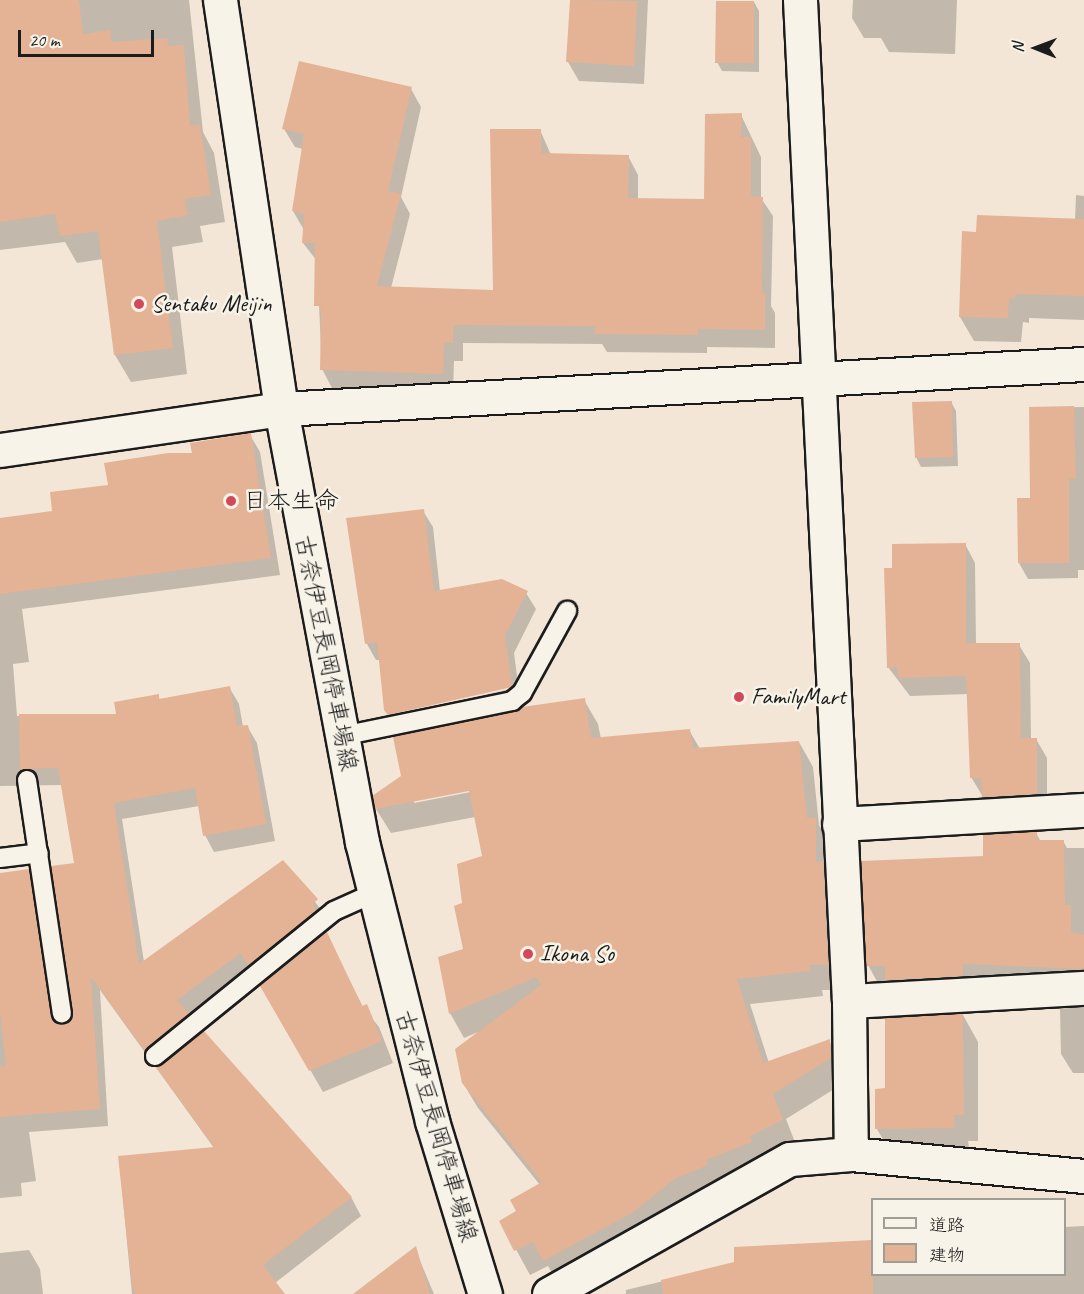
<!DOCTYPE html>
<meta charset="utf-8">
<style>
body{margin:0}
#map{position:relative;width:1084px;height:1294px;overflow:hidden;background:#f3e6d7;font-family:Caveat,"Klee One",sans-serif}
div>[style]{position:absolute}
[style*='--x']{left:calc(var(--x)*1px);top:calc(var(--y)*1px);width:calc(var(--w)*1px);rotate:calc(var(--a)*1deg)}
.shadow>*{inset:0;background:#0003}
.building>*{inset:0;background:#e4b395}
.roads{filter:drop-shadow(2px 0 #1c1c1c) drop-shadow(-2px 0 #1c1c1c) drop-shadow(0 2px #1c1c1c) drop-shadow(0 -2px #1c1c1c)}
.lane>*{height:18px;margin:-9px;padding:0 9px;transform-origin:9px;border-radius:9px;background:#f7f3e8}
.street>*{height:33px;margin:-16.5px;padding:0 16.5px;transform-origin:16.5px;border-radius:16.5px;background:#f7f3e8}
.secondary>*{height:33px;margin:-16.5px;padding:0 16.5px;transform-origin:16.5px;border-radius:16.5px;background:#f7f3e8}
.dots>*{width:16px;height:16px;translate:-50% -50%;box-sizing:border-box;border:3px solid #f7f3e8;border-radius:50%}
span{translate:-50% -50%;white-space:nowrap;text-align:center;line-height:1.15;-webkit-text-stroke:5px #f7f3e8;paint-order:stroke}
.poi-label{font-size:24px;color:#1c1c1c}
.left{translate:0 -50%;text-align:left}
.street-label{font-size:24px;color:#1c1c1c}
.legend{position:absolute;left:871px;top:1198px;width:195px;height:78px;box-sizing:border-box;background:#f7f3e8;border:2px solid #9f9d96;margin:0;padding:8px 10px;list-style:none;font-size:18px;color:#1c1c1c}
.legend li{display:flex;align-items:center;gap:12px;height:30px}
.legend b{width:30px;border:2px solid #9f9d96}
.north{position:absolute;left:1006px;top:18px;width:60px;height:60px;-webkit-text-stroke:4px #f7f3e8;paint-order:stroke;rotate:271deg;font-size:16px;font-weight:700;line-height:24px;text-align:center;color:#1c1c1c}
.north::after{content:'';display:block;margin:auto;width:21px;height:27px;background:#1c1c1c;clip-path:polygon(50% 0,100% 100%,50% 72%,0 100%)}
.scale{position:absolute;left:18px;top:30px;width:136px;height:27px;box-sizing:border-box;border:3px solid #1c1c1c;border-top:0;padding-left:8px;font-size:18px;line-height:21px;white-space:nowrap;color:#1c1c1c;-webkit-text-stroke:4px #f7f3e8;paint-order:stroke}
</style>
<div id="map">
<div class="shadow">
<i style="clip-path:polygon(0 0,189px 0,203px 132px,214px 153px,225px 222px,200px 226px,203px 242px,172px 247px,187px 374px,131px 382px,115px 355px,103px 259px,77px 263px,65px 242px,0 250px)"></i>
<i style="clip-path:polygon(571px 0,648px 0,644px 84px,579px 81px,568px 62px)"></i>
<i style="clip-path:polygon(853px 0,957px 0,955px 54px,889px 52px,881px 38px,864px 38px,852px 18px)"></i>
<i style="clip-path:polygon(754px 2px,759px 11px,759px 72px,722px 71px,717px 62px)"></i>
<i style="clip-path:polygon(411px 89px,421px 107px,401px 197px,410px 214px,391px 288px,494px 291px,540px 130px,551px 155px,628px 156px,638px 175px,638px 200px,705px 201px,741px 115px,761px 157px,761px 198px,773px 216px,771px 306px,775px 313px,775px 348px,707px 347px,707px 353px,607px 352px,602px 344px,463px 343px,463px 361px,454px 361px,453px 392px,332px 388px,322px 369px,317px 261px,303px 243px,304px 230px,293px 211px,303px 149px,295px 147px,284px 129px)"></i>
<i style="clip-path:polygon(1076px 195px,1084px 196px,1084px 320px,1029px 318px,1029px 323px,1023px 322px,1021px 342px,974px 341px,960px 317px,978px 233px,1075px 220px)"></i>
<i style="clip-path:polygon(951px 402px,956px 411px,958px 466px,921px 467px,916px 457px)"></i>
<i style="clip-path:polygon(1084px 407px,1084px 570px,1078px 570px,1078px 578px,1028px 579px,1019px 563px,1032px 499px,1030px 408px)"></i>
<i style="clip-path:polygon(250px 435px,260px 452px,280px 575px,22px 609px,29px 662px,13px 664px,17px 716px,118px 716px,158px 696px,160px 700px,229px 687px,239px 704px,243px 727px,247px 726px,257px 743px,275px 841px,214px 852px,205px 835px,199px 806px,122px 819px,144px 962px,283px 862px,327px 917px,188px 1015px,198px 1031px,161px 1062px,351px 1197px,361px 1216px,275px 1283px,283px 1294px,132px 1294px,119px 1158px,214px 1148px,100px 990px,108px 1126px,29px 1132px,36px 1181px,21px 1183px,22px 1196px,0 1198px,0 874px,28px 871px,38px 887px,59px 1025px,65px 1026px,75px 1012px,76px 865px,63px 785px,0 786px,0 519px,54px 512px,109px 487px)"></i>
<i style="clip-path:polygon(423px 511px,433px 527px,440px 591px,526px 593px,536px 609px,514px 653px,518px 684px,391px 713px,391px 716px,519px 687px,521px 703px,396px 726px,386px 709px,380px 660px,376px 660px,367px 644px,347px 519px)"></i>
<i style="clip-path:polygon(965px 544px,975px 563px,976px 645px,1019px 645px,1030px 663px,1031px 739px,1036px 739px,1047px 758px,1047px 812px,994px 815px,971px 777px,968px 694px,910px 696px,888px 667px,894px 569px)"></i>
<i style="clip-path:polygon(evenodd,584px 700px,598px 724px,601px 739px,689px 730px,700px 749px,799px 742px,813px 767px,819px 825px,830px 844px,842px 990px,822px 990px,823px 996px,750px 1004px,769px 1063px,829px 1041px,844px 1066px,844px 1083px,786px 1119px,796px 1145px,559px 1285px,548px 1266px,530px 1275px,501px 1222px,518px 1212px,540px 1185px,478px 1108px,463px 1083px,478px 1032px,464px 1038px,450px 1013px,464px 950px,464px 904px,484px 857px,475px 817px,391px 833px,376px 809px,584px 700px,476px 788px,476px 791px,414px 803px,414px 800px,476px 788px)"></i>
<i style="clip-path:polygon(1036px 833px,1041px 842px,1063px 841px,1067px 848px,1084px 848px,1084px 989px,879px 985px,868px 965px,985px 858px)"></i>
<i style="clip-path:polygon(326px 934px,363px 1007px,379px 1027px,393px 1063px,323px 1092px,262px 986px)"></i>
<i style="clip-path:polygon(1084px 1006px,1084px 1073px,1073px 1073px,1061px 1054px,1060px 1009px)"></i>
<i style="clip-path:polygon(963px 1015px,978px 1042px,978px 1141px,968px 1141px,970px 1155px,892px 1155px,877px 1129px)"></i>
<i style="clip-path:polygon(1084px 1226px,1084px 1294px,626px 1294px,626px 1290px,735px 1264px,872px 1274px,1064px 1274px,1064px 1227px)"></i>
<i style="clip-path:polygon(415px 1249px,434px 1294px,356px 1294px)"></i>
<i style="clip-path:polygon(29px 1250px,40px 1269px,43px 1294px,0 1294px,0 1253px)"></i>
</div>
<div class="building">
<i style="clip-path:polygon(0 0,79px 0,83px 34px,110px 30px,112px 42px,167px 38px,168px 46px,184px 45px,190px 126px,200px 124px,211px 195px,185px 199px,188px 215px,157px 221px,173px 348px,114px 355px,98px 231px,60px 236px,55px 214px,0 222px)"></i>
<i style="clip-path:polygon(570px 0,637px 1px,634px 66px,566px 62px)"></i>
<i style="clip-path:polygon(716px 1px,754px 1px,754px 63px,715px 63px)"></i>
<i style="clip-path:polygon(299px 61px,412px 87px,388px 191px,401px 194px,377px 286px,493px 290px,490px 129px,541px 129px,541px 153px,629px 155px,628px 198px,704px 199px,705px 114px,742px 113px,741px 137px,751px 137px,751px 196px,763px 197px,762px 293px,765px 293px,765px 330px,698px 329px,698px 335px,595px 334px,595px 326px,453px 325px,453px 343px,444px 343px,443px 374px,320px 370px,321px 313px,320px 306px,314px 306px,315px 243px,302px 243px,304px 214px,292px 211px,304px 134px,282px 129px)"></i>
<i style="clip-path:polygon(977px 215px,1084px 219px,1084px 296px,1016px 294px,1015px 299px,1009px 298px,1008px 318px,959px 317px,962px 231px,976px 232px)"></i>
<i style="clip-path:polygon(952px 401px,953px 457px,915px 458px,912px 402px)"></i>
<i style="clip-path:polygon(1074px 406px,1076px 479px,1069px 479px,1069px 563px,1018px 563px,1017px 498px,1030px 498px,1029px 407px)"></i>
<i style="clip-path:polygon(251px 433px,271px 558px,0 594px,0 518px,52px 511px,50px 492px,108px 485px,104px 463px,168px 453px,192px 453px,190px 443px)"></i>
<i style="clip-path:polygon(424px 509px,434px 591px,502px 579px,528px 591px,505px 635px,512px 687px,388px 715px,384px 710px,377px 642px,365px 644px,346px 518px)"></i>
<i style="clip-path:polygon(966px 543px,966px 643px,1020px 643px,1021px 738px,1037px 738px,1037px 794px,982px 797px,981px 778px,970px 778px,966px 676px,898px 678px,897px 667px,887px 668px,884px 568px,892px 568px,892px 544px)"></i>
<i style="clip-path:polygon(230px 686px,237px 726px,248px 725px,266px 824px,203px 836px,195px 788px,114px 803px,139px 964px,283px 860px,318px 899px,313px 904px,316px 911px,248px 966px,241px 953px,177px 1000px,189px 1014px,145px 1051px,91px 977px,100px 1109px,0 1117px,0 1067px,6px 1066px,0 1011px,0 873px,29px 869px,51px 1015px,63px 1024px,69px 1021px,73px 1012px,51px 866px,74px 863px,58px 768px,20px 769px,19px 714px,116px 714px,114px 702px,159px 694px,159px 699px)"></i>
<i style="clip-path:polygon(585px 698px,591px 738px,690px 729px,693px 748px,799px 741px,807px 818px,816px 818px,816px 862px,823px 861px,828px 965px,809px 965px,810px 971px,737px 979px,763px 1063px,830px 1039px,831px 1058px,773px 1094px,783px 1120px,750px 1136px,752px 1142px,706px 1160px,708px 1165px,676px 1178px,632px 1213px,543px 1261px,533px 1242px,514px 1251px,499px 1221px,516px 1211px,510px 1200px,542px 1182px,462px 1083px,455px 1049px,541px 985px,537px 977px,449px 1014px,438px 957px,463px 949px,454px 906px,462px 903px,457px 864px,482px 856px,469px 791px,375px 809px,372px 796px,401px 776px,393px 737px,522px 707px)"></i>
<i style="clip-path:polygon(1037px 831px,1037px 840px,1064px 840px,1065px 905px,1071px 905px,1071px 932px,1084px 935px,1084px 969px,963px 964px,963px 976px,885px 980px,885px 966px,866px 966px,861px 861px,983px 856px,983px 835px)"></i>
<i style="clip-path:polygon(327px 932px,362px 1006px,367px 1004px,382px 1041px,309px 1071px,260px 986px)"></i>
<i style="clip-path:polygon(963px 1013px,964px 1115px,954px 1115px,955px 1128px,875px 1129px,875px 1089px,885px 1088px,885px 1018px)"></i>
<i style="clip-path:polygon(204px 1031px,352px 1197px,263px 1265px,285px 1294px,135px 1294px,132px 1285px,118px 1156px,214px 1147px,156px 1067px)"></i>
<i style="clip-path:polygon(873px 1240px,873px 1294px,663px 1294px,661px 1280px,734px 1262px,734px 1247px)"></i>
<i style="clip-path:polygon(416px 1246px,430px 1294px,353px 1294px)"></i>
</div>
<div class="roads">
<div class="lane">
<i style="--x:342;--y:736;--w:174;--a:-11.6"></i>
<i style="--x:512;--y:701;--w:13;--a:-39"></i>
<i style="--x:522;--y:693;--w:94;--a:-61.2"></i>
<i style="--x:27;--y:780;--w:236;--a:81.5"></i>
<i style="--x:0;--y:858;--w:39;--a:-7"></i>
<i style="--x:155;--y:1056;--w:230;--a:-39"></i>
<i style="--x:334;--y:911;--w:44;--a:-24.2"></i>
</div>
<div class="street">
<i style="--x:800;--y:0;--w:1002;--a:87.2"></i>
<i style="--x:849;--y:1001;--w:153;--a:89.3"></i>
<i style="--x:851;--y:1154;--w:234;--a:5.4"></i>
<i style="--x:0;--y:450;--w:284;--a:-8.3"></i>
<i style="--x:281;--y:409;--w:804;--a:-3.21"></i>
<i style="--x:839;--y:824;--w:245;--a:-3.3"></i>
<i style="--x:849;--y:1001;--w:235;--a:-3.2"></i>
<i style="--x:549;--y:1294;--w:276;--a:-29.3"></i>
<i style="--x:790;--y:1159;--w:61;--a:-4.7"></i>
</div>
<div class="secondary">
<i style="--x:220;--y:0;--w:414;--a:81.5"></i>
<i style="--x:281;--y:409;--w:441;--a:79.4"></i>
<i style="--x:362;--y:842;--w:288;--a:75.9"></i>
<i style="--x:432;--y:1121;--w:181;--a:73"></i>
</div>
</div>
<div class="dots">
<i style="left:139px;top:304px;background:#d1495b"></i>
<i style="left:231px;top:501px;background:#d1495b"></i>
<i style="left:739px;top:697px;background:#d1495b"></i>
<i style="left:528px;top:954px;background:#d1495b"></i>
</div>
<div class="poi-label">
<span class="left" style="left:151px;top:304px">Sentaku Meijin</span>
<span class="left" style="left:243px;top:501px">日本生命</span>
<span class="left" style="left:751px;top:697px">FamilyMart</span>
<span class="left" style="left:540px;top:954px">Ikona So</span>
</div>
<div class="street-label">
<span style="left:326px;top:653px;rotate:79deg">古奈伊豆長岡停車場線</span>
<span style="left:436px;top:1126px;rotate:74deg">古奈伊豆長岡停車場線</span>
</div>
<ul class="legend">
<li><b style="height:8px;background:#f7f3e8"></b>道路</li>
<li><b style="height:16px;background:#e4b395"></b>建物</li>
</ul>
<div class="north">N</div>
<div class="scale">20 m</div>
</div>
